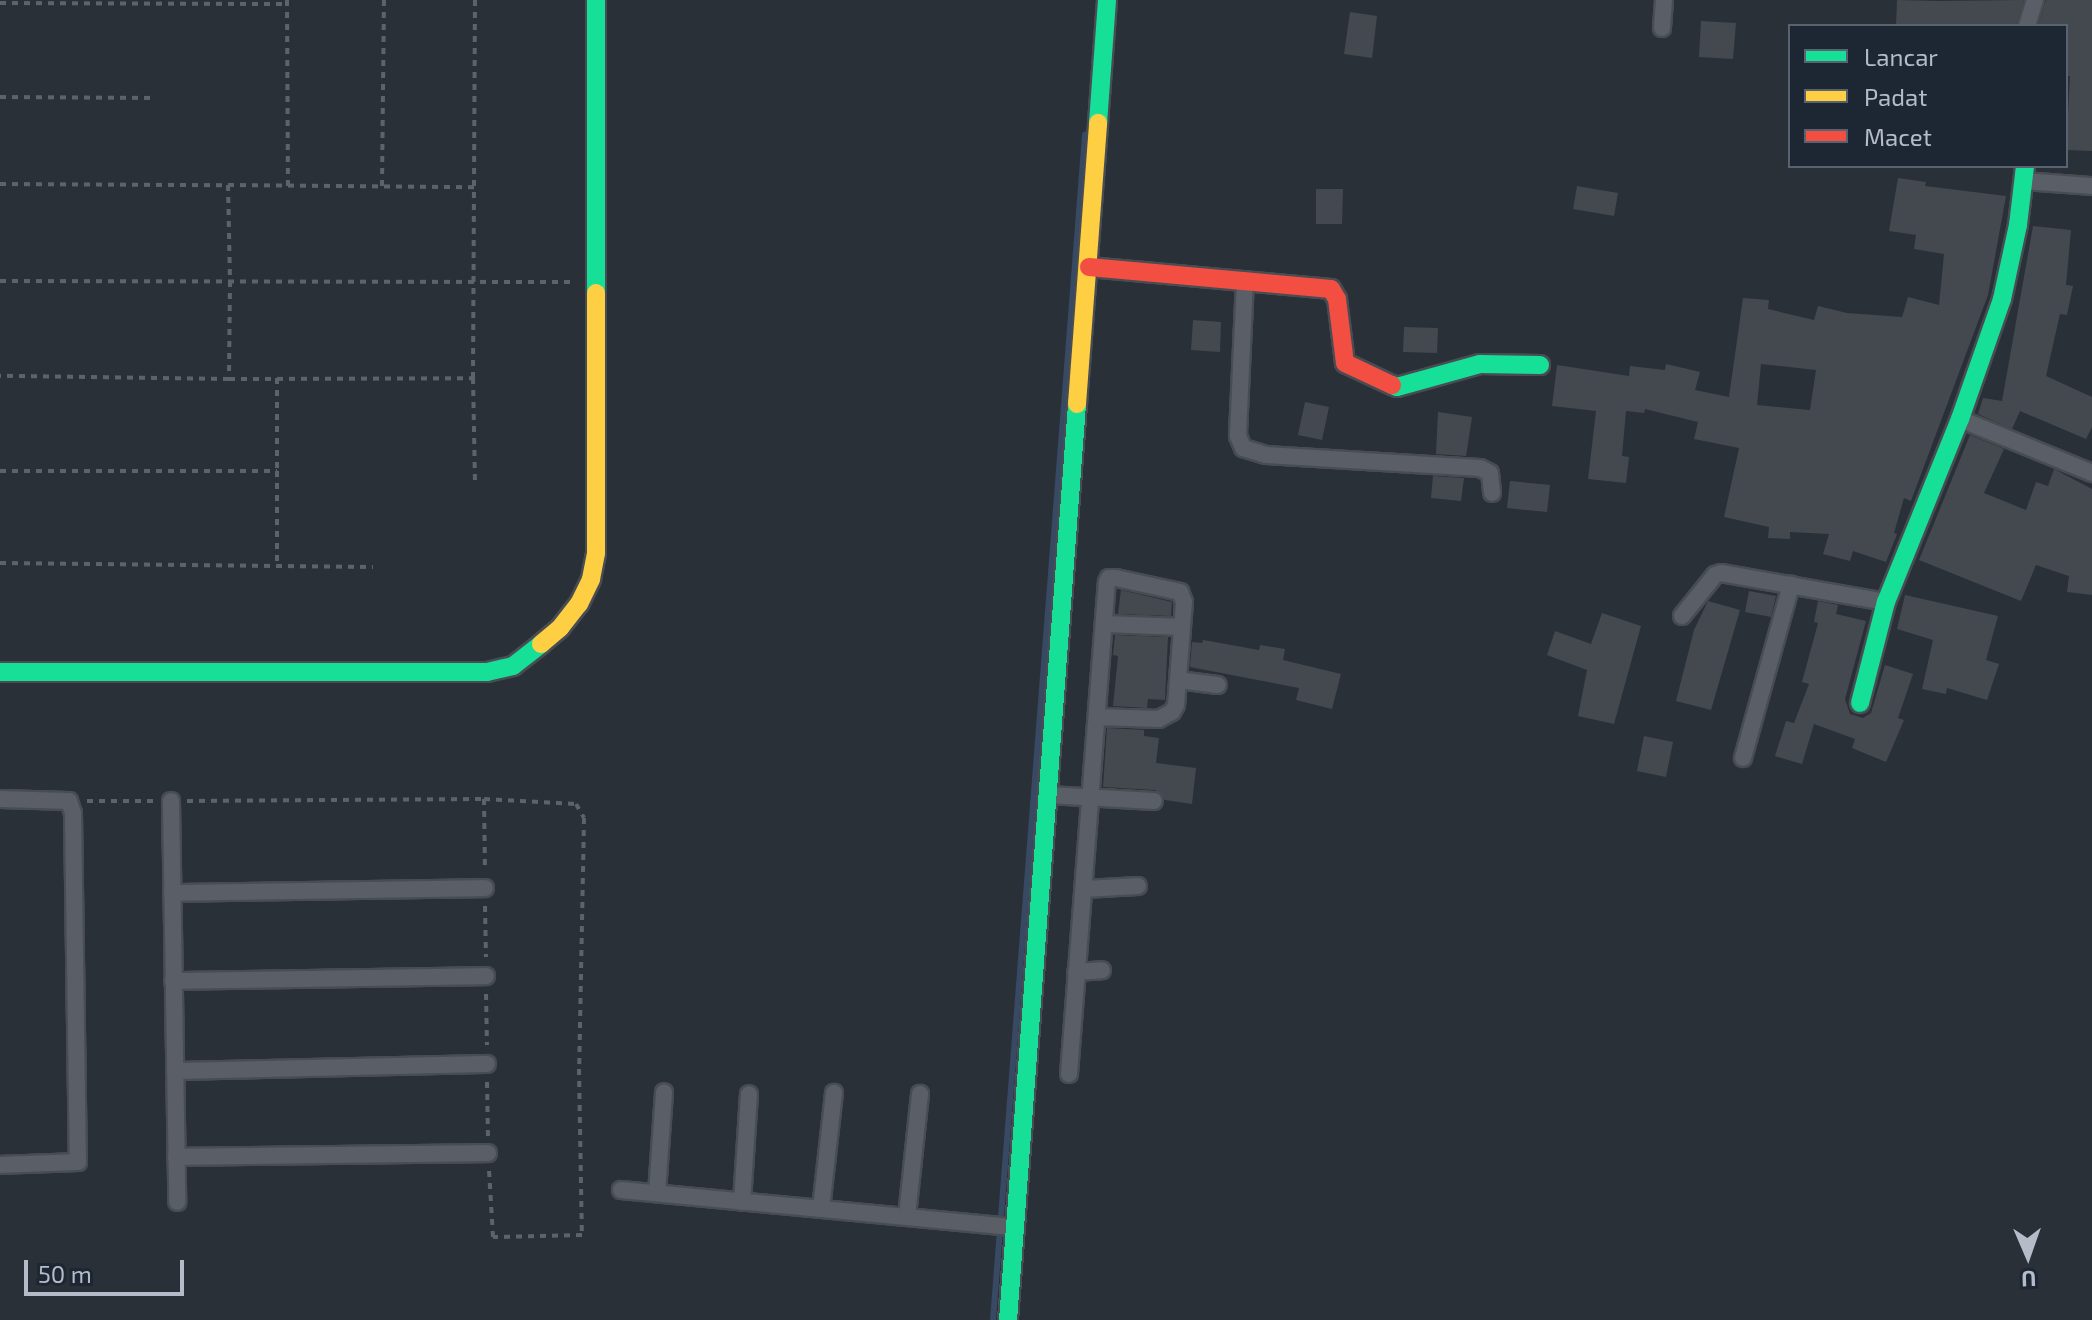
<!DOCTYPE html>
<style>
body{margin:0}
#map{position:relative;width:2092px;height:1320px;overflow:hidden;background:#2a3038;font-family:"Exo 2",sans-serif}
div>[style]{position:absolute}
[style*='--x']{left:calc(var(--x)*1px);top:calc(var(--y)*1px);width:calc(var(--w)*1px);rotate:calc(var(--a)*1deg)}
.stream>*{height:6px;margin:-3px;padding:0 3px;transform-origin:3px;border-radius:3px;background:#384963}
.building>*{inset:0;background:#444950}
.path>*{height:4px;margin-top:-2px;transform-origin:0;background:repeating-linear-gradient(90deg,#5d636a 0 6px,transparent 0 12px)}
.roads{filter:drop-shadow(2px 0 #484c53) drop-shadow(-2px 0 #484c53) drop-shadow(0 2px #484c53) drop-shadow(0 -2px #484c53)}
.street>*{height:16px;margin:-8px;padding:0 8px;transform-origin:8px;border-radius:8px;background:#5a5e66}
.fast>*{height:18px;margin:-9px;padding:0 9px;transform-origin:9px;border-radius:9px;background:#16e098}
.slow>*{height:18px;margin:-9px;padding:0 9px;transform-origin:9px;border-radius:9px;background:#ffcf43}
.jam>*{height:18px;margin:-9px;padding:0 9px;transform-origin:9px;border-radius:9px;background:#f24e42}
span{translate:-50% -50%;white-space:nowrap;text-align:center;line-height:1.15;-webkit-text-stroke:6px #1d2633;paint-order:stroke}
.legend{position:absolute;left:1788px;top:24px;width:280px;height:144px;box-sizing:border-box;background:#1d2633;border:2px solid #59626f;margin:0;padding:10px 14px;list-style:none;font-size:24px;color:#b4bcc9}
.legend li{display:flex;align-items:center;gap:16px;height:40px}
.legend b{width:40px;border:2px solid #59626f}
.north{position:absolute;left:1988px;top:1216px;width:80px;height:80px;-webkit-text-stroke:6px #1d2633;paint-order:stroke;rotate:178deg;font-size:22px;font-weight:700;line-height:32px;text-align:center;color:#b4bcc9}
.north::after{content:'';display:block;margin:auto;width:28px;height:36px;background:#b4bcc9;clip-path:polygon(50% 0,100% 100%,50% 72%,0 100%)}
.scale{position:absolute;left:24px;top:1260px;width:160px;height:36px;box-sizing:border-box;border:4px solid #b4bcc9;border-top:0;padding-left:10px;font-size:24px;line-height:28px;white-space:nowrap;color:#b4bcc9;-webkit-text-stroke:6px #1d2633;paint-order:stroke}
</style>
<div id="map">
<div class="stream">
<i style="--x:993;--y:1320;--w:1189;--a:-85.56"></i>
</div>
<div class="building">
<i style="clip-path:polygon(1897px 0,1939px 1px,2024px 0,2016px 26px,1896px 26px)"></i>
<i style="clip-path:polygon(2046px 0,2092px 0,2092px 151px,2066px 150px,2070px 76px,2066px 76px,2066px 26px,2038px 26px)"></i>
<i style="clip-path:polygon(1350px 12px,1377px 16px,1372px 58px,1344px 54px)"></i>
<i style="clip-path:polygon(1701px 21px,1736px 23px,1733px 59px,1699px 57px)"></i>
<i style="clip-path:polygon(evenodd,1898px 178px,1926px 182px,1925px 186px,2006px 196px,1988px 295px,1911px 501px,1904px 498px,1894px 533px,1897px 534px,1886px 562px,1853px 551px,1850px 561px,1823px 554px,1829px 534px,1790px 532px,1790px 539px,1768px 538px,1769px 527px,1724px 517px,1739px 448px,1694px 439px,1698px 422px,1645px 409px,1644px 413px,1626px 411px,1622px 456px,1629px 457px,1626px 483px,1588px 479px,1596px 411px,1552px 406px,1557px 365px,1629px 376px,1630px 366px,1665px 370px,1666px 364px,1700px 372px,1695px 390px,1729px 397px,1743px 298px,1769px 300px,1768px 309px,1814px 320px,1818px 306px,1847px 313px,1902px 317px,1908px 297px,1939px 305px,1944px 254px,1914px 249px,1916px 235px,1889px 231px,1898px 178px,1761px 364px,1816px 370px,1810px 410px,1757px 405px,1761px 364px)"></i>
<i style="clip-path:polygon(1577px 186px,1618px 193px,1614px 216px,1573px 209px)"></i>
<i style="clip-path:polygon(1316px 189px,1343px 189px,1342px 224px,1316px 224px)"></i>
<i style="clip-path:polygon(2033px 226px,2071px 230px,2066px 285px,2073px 286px,2067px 315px,2060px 314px,2046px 376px,2092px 397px,2092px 427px,2086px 439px,2020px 411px,2012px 429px,1978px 414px,1983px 398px,2002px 401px)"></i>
<i style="clip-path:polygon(1193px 320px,1221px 322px,1220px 352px,1191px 350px)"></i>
<i style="clip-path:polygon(1404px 327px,1438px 328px,1437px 353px,1403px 352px)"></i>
<i style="clip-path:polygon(1305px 402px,1329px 407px,1322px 440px,1298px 435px)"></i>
<i style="clip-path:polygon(1438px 412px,1472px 417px,1466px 456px,1436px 454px)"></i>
<i style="clip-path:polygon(1970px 435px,2004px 449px,1984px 493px,2026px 510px,2036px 482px,2048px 486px,2054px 469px,2092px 489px,2092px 595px,2067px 592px,2069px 576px,2036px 565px,2021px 601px,1919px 560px)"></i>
<i style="clip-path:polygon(1433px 476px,1464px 478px,1461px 501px,1431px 498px)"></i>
<i style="clip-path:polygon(1510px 481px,1550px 485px,1547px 512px,1507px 508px)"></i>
<i style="clip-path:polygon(1121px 590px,1172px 602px,1171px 616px,1118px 614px)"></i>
<i style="clip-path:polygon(1749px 591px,1776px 596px,1771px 617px,1745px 612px)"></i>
<i style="clip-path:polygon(1905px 595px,1998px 616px,1986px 660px,1999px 664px,1987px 700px,1947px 688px,1946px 694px,1922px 689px,1933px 640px,1897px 629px)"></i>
<i style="clip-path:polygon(1708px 601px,1740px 610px,1711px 710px,1676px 701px,1694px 630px)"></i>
<i style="clip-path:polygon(1818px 601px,1838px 605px,1836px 614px,1866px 621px,1845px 699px,1850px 714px,1863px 718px,1871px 713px,1885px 665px,1913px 674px,1898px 718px,1904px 720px,1886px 762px,1852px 748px,1855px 739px,1814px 724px,1802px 764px,1775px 756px,1786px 721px,1794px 723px,1809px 684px,1802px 682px,1818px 623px,1814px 622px)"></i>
<i style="clip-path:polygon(1602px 613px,1641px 626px,1614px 724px,1578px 716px,1587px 670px,1547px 655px,1555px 631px,1591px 644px)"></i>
<i style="clip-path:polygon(1115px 635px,1168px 637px,1165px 700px,1148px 699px,1147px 708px,1113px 706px,1118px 656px,1113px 655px)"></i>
<i style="clip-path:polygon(1203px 640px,1259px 650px,1260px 645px,1285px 649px,1283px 660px,1341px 674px,1332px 709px,1296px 700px,1299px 688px,1190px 667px,1192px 642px,1202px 643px)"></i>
<i style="clip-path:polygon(1107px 728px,1144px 730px,1144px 736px,1159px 738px,1156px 763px,1196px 768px,1192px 804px,1165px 800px,1155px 790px,1103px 787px)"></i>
<i style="clip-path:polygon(1644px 736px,1673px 742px,1666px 777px,1637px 771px)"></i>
</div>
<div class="path">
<i style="--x:287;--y:0;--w:186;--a:89.7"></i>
<i style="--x:0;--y:3;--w:287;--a:0.2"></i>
<i style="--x:0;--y:97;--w:156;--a:0.4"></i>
<i style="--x:0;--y:184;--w:228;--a:0.3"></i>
<i style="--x:228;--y:185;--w:96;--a:88.8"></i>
<i style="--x:230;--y:281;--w:98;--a:90.6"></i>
<i style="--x:229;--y:379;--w:229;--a:-179.2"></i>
<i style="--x:228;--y:185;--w:247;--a:0.5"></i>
<i style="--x:382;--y:186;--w:186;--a:-89.4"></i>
<i style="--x:0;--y:281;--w:574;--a:0.1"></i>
<i style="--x:277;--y:378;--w:93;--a:90"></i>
<i style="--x:473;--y:378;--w:378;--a:-89.7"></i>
<i style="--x:229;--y:379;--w:244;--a:-0.2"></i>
<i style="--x:473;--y:378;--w:106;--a:88.9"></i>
<i style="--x:0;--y:471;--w:277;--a:0"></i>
<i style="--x:277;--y:471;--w:95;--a:90"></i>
<i style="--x:0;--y:563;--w:373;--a:0.6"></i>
<i style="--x:484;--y:799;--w:92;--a:3.1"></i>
<i style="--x:576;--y:804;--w:16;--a:60"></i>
<i style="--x:584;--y:818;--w:251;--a:91.1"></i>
<i style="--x:579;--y:1069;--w:166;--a:89"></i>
<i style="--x:582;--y:1235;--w:89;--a:178.7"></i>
<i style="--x:493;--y:1237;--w:67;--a:-93.4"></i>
<i style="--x:87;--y:801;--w:67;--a:0"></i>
<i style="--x:187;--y:801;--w:297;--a:-0.4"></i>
<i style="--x:484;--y:799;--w:70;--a:89.2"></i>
<i style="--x:485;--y:906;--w:51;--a:88.9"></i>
<i style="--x:486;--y:994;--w:51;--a:88.9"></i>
<i style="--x:487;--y:1082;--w:55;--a:89"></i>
</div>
<div class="roads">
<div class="street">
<i style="--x:2027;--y:26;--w:27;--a:-73"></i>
<i style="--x:1662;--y:28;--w:28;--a:-86"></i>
<i style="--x:2025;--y:181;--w:67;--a:4.3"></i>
<i style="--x:1245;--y:280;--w:156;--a:92.6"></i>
<i style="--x:1238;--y:436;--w:13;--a:67"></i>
<i style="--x:1243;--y:448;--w:24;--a:17"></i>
<i style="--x:1266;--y:455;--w:214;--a:3.5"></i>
<i style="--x:1480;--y:468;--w:11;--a:27"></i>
<i style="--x:1490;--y:473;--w:20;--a:84"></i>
<i style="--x:1960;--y:419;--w:143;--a:22.2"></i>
<i style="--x:1682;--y:616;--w:53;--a:-51.2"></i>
<i style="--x:1715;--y:575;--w:6;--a:-18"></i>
<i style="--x:1721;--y:573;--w:168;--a:10"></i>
<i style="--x:1105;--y:624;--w:77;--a:2.2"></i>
<i style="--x:1178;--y:680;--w:40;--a:7.1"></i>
<i style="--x:1743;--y:758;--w:180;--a:-74.5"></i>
<i style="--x:1048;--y:795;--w:106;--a:3.2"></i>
<i style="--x:0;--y:799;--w:69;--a:1.7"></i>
<i style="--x:69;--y:801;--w:13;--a:72"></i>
<i style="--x:73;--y:813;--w:349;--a:89.2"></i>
<i style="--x:78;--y:1162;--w:78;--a:177.8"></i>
<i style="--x:171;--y:801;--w:401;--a:89.1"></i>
<i style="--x:1085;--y:889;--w:53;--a:-3.2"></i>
<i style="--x:172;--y:893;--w:313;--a:-0.9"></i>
<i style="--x:1076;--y:972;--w:26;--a:-4"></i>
<i style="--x:173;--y:981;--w:313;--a:-0.9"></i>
<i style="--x:175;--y:1071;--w:312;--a:-1.3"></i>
<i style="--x:1069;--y:1074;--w:493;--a:-85.6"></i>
<i style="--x:1107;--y:582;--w:4;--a:-63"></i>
<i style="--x:1109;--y:578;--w:7;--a:0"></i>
<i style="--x:1116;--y:578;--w:66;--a:12.3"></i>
<i style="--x:1180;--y:592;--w:11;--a:68"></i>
<i style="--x:1184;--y:602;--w:103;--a:94.4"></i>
<i style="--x:1176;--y:705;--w:8;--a:120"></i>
<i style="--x:1172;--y:712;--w:15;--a:152"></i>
<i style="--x:1159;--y:719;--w:62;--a:-178.2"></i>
<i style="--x:176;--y:1157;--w:312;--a:-0.7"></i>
<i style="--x:621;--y:1190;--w:395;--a:5.4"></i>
<i style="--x:657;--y:1193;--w:101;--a:-86"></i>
<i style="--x:742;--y:1202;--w:108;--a:-86.3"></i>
<i style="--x:821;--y:1209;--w:117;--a:-83.6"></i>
<i style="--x:907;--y:1216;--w:123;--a:-83.9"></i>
</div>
<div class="fast">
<i style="--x:596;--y:0;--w:293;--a:90"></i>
<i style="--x:1098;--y:123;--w:123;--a:-85.8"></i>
<i style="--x:1392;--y:385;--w:5;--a:22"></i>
<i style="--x:1397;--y:387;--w:86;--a:-15.5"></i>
<i style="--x:1480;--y:364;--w:60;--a:1"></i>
<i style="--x:0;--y:672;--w:487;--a:0"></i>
<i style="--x:487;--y:672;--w:27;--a:-13"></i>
<i style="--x:513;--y:666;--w:36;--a:-38"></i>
<i style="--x:1860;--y:703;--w:104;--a:-75.6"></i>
<i style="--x:1886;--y:602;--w:197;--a:-68"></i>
<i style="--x:1960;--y:419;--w:127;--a:-70.7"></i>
<i style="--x:2002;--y:299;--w:76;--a:-77.8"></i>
<i style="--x:2018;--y:225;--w:59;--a:-83.2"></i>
<i style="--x:1008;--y:1320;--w:919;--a:-85.69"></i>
</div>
<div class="slow">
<i style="--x:1077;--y:404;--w:282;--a:-85.7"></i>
<i style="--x:541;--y:644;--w:25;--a:-40"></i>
<i style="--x:560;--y:628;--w:31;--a:-52"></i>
<i style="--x:579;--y:604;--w:28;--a:-64"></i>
<i style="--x:591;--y:579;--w:26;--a:-79"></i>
<i style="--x:596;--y:553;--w:260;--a:-90"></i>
</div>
<div class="jam">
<i style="--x:1089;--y:267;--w:243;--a:5.2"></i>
<i style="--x:1331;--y:289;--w:12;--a:59"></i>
<i style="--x:1337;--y:299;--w:64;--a:82.9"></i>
<i style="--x:1345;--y:363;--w:52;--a:25.1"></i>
</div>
</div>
<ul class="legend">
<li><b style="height:10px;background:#16e098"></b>Lancar</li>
<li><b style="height:10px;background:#ffcf43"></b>Padat</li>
<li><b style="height:10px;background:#f24e42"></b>Macet</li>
</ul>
<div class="north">U</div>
<div class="scale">50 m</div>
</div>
